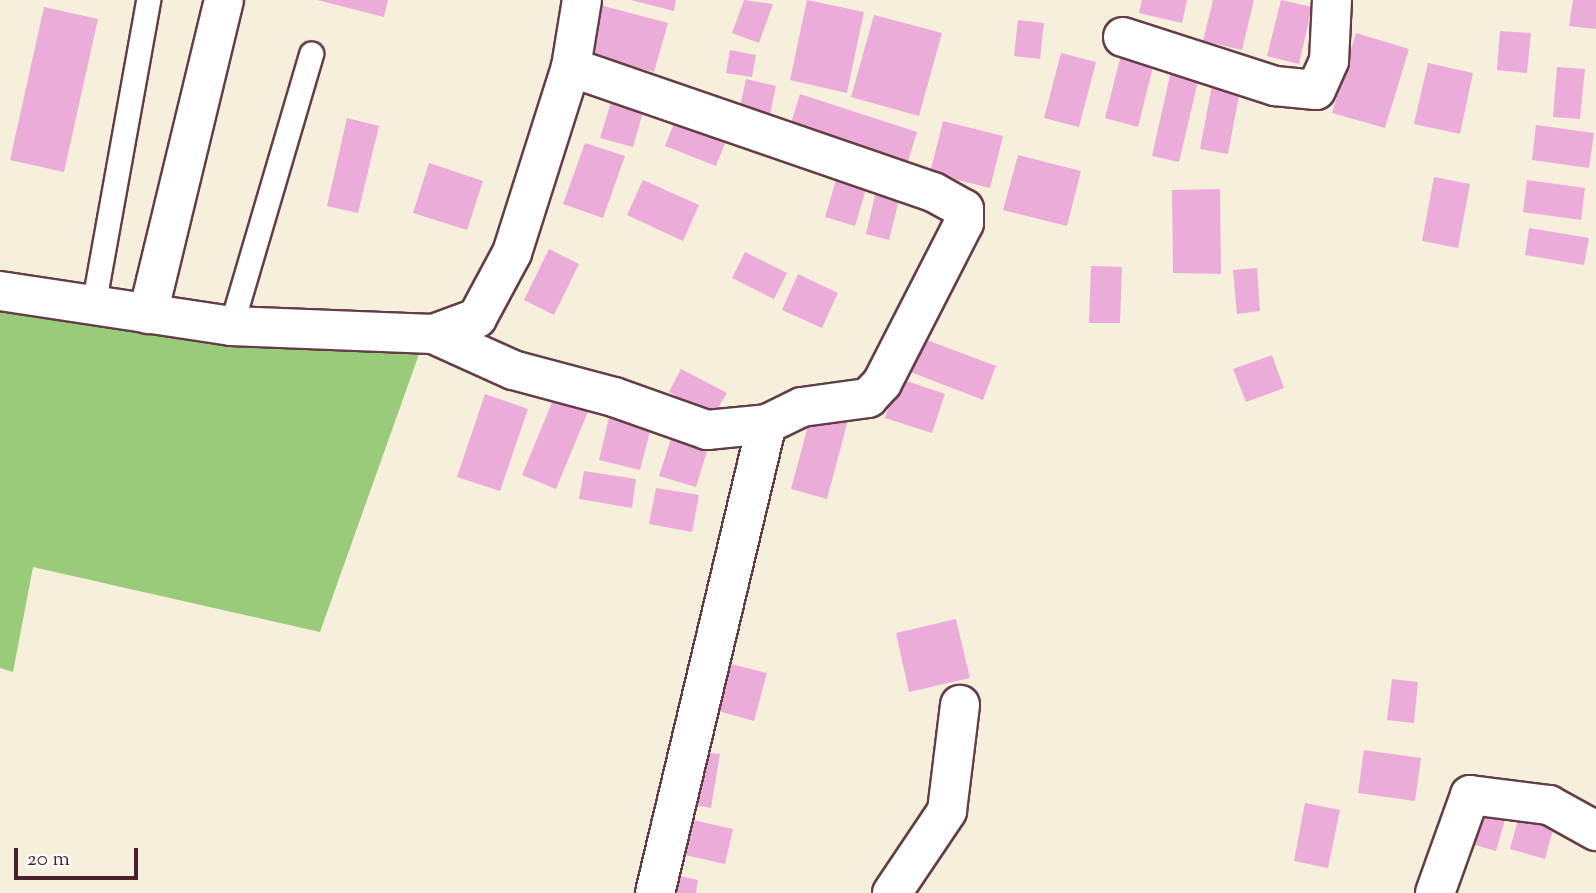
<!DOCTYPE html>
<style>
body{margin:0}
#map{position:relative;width:1596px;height:893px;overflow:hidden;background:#f5efdc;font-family:"Sorts Mill Goudy",serif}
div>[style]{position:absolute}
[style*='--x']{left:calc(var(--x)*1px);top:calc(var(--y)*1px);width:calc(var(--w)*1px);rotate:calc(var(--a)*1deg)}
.green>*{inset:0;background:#99cb7a}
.building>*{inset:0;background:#ecacda}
.roads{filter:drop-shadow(2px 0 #643e46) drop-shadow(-2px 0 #643e46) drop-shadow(0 2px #643e46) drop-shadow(0 -2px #643e46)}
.service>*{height:23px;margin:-11.5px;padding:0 11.5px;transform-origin:11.5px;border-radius:11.5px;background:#fff}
.minor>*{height:38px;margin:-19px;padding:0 19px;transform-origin:19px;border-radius:19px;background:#fff}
span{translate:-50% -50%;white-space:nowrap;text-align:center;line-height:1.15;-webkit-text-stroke:7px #fdfcf7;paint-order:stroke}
.scale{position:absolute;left:14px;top:848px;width:124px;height:32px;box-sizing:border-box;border:4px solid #4a1f2b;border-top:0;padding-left:9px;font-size:21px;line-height:24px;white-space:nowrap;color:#4a1f2b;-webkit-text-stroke:5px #fdfcf7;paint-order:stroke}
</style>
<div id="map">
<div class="green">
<i style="clip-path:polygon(0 288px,423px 343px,320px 632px,33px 567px,13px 672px,0 668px)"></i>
</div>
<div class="building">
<i style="clip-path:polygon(317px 0,388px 0,384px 17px)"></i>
<i style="clip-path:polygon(631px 0,676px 0,674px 11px)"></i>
<i style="clip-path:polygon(744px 0,773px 4px,759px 43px,732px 33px)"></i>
<i style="clip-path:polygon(807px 0,864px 12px,847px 93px,790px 80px)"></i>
<i style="clip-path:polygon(1142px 0,1187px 0,1182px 23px,1139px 13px)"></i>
<i style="clip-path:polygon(1213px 0,1254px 0,1242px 50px,1203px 41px)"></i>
<i style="clip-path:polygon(1281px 0,1312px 7px,1299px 64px,1267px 56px)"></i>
<i style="clip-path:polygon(1573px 0,1596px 0,1596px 29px,1569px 26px)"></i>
<i style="clip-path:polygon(596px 4px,668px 23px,654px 72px,583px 53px)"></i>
<i style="clip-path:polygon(44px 7px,98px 19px,64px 172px,10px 160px)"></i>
<i style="clip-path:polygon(874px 15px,942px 33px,919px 116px,851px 97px)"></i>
<i style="clip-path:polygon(1018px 20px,1044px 23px,1040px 59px,1014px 56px)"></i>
<i style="clip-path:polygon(1500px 31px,1531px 33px,1527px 73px,1497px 70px)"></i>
<i style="clip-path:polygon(1356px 33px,1409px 49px,1385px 128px,1332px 113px)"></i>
<i style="clip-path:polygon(730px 50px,756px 55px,752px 77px,726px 73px)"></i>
<i style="clip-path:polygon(1122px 51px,1155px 59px,1138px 127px,1105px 118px)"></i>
<i style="clip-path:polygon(1061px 53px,1096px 62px,1079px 127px,1044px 118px)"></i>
<i style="clip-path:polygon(1428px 63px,1473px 73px,1460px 134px,1414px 124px)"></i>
<i style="clip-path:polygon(1557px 67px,1585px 69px,1580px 119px,1553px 117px)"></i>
<i style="clip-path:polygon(1171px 71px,1199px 77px,1179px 162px,1152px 156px)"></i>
<i style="clip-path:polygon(746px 79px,776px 86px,769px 119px,739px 112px)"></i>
<i style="clip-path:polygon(1213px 80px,1241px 85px,1228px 154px,1200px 149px)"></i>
<i style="clip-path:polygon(615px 89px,647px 98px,633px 147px,600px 138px)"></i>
<i style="clip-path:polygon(800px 94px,917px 132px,906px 168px,789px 130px)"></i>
<i style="clip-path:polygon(680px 108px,731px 128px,716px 166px,665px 146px)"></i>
<i style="clip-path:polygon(347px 118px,379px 126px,358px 213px,327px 206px)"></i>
<i style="clip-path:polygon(943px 121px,1003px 136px,990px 188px,930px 173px)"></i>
<i style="clip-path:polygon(1536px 125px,1594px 133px,1589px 168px,1532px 160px)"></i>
<i style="clip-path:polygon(585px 143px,625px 156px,603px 218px,563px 204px)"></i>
<i style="clip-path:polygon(1018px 155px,1081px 171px,1067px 226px,1003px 210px)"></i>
<i style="clip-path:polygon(429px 163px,483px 181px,467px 230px,413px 213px)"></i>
<i style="clip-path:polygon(837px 177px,867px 186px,855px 226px,825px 217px)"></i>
<i style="clip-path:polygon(1434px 177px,1470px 184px,1458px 248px,1422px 241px)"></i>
<i style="clip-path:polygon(643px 180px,699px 205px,683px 241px,627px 215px)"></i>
<i style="clip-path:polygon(1527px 180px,1585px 188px,1581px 220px,1523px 212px)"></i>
<i style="clip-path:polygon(1220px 189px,1221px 274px,1173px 273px,1172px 190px)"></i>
<i style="clip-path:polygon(875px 195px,899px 200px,889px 240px,866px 234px)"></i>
<i style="clip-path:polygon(1529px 228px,1589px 238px,1584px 265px,1525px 255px)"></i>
<i style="clip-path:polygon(549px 249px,579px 264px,554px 315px,524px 300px)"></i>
<i style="clip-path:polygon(745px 252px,787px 273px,774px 299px,732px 278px)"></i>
<i style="clip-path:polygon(1091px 266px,1122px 267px,1120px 323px,1089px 323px)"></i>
<i style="clip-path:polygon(1257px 268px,1260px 311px,1237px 314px,1233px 270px)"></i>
<i style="clip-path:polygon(798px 274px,838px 293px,822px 328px,782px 310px)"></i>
<i style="clip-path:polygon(916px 336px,996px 366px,983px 400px,903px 369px)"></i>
<i style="clip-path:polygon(1272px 355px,1284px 388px,1246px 402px,1233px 369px)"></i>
<i style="clip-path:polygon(681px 369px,727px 393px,713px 416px,669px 392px)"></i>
<i style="clip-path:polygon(898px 378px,945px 394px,932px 433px,885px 418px)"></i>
<i style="clip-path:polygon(558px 388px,592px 402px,556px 489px,522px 475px)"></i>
<i style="clip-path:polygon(485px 394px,528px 409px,500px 491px,457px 477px)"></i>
<i style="clip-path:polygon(612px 405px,654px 416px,640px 470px,599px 460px)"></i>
<i style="clip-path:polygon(812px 411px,848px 420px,827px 499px,791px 489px)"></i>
<i style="clip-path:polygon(676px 423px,712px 435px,696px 487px,659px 476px)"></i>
<i style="clip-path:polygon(584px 471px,636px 479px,632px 508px,579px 499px)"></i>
<i style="clip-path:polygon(656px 488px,699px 495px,692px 532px,649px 524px)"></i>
<i style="clip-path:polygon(956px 619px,970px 678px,909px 692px,896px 633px)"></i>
<i style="clip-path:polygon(731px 664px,767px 673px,754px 721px,718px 711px)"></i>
<i style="clip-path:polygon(1392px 679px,1418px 682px,1414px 723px,1387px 720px)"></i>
<i style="clip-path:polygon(1364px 750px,1421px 758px,1415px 801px,1358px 793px)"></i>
<i style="clip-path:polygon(697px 751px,720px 754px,711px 808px,689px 804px)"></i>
<i style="clip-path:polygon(1478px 796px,1509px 806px,1496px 851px,1464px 842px)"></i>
<i style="clip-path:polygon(1305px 803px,1340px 810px,1328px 868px,1294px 861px)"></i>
<i style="clip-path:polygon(1522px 805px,1557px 815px,1545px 859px,1510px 849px)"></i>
<i style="clip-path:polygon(693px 820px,733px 829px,725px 864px,685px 855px)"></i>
<i style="clip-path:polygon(665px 873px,698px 880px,696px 893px,661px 893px)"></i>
</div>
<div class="roads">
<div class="service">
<i style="--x:93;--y:307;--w:312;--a:-79.8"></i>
<i style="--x:231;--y:326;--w:284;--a:-73.6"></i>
</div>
<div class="minor">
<i style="--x:1123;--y:37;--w:160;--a:17.9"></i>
<i style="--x:1275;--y:86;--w:41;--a:5.6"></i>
<i style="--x:1316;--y:90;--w:32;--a:-66"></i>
<i style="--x:1329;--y:61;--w:61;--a:-87.2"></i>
<i style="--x:0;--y:291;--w:234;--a:8.6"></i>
<i style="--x:231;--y:326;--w:202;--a:2.3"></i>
<i style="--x:433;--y:334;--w:47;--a:-20"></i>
<i style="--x:477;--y:318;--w:74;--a:-61.7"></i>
<i style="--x:512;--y:253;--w:195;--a:-72.4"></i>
<i style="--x:571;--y:67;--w:68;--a:-80.7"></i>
<i style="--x:148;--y:314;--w:323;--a:-76.4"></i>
<i style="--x:433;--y:334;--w:88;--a:24.2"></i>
<i style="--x:513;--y:370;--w:105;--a:15"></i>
<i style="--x:614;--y:397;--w:99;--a:19.5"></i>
<i style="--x:707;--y:430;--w:60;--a:-5.7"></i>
<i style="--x:767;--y:424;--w:39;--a:-26"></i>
<i style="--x:802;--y:407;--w:67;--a:-7.8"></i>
<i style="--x:868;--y:398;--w:21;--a:-47"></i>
<i style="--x:882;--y:383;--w:180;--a:-62.9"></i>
<i style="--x:964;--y:223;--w:14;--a:-90"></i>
<i style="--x:964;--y:209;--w:35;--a:-151"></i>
<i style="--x:933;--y:192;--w:383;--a:-161"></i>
<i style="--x:655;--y:893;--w:482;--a:-76.6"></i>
<i style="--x:892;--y:893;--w:99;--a:-56.1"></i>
<i style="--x:947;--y:811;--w:107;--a:-83"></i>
<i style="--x:1435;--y:893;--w:104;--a:-70.3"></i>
<i style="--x:1470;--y:795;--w:80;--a:7.2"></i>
<i style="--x:1549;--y:805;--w:54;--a:29"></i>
</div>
</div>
<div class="scale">20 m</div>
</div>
